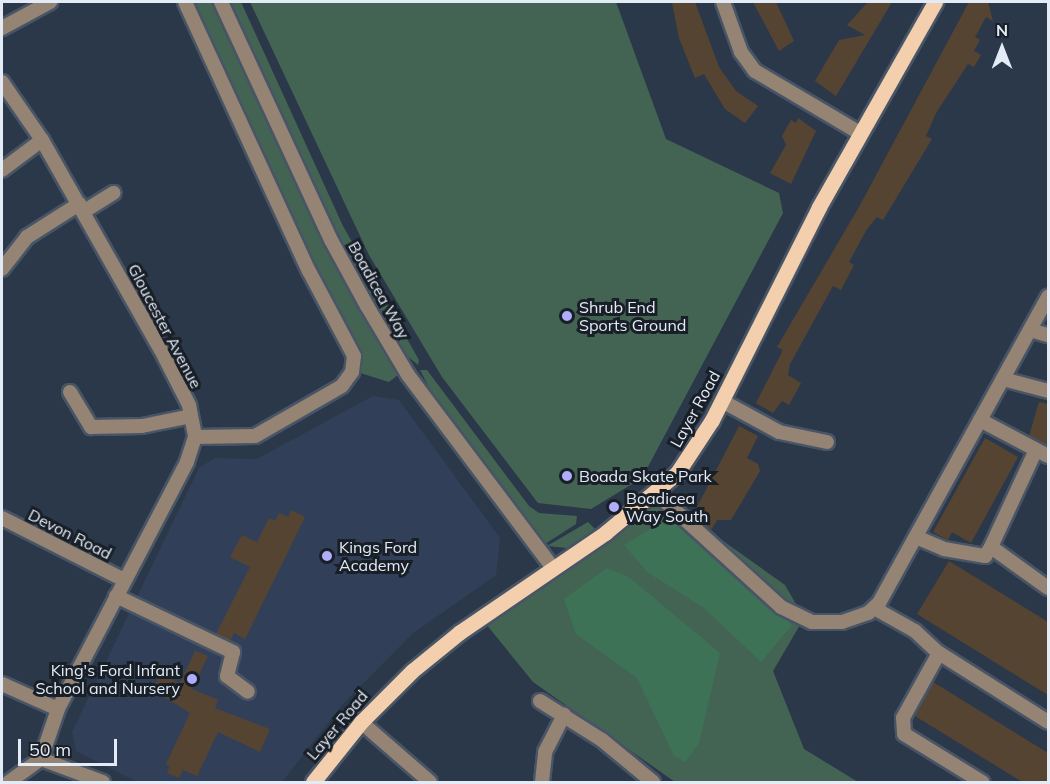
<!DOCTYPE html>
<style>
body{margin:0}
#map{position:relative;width:1050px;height:784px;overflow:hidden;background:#2b384a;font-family:Mulish,sans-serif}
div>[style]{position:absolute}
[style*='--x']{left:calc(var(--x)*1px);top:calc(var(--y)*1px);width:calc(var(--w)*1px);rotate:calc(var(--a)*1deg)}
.built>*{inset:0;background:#314058}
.green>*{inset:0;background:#436452}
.forest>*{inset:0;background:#3e7257}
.building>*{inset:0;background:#564433}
.roads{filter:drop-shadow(2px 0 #485566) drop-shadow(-2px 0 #485566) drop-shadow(0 2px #485566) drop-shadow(0 -2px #485566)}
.minor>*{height:14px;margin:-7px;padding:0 7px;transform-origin:7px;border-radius:7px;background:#958373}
.major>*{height:15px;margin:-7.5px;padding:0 7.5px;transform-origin:7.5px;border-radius:7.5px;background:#f3cfae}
.dots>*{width:16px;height:16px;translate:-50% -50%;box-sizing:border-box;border:3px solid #191f27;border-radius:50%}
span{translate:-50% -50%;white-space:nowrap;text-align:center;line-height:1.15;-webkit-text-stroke:6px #191f27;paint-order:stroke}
.street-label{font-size:16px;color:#e3ebf7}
.poi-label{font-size:16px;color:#e3ebf7}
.left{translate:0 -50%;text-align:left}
.right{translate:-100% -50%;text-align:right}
.frame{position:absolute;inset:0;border:3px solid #e3ebf7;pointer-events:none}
.north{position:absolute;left:972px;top:18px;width:60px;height:60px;-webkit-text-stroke:4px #191f27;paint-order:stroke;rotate:0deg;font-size:16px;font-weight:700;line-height:24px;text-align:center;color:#e3ebf7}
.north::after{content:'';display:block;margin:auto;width:21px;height:27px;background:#e3ebf7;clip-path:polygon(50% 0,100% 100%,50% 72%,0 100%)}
.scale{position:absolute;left:18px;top:739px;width:99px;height:27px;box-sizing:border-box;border:3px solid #e3ebf7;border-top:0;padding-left:8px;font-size:18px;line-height:21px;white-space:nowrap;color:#e3ebf7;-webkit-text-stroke:4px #191f27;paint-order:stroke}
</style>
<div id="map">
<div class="built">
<i style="clip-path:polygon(373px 396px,399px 400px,500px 538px,496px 575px,412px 634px,341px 706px,282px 782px,137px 782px,76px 751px,72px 732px,199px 468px,215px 458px,257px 459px)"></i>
</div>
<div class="green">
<i style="clip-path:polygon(189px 2px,211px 2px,330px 257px,399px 374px,389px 382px,357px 372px,357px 344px,308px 259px)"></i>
<i style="clip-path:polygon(229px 2px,241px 2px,343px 226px,419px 360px,418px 365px,405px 354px,345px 253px)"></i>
<i style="clip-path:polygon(250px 2px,616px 2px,666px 139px,779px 193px,783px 213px,642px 478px,591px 509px,538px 503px,442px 377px,369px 255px)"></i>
<i style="clip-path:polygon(420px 370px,427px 370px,529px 506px,539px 513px,577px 516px,576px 524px,545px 544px,436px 401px)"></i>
<i style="clip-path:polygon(657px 494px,785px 585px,804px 618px,773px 671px,804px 749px,858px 782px,675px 782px,533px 682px,486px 624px)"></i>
<i style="clip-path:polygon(588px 522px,595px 529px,567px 548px,547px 546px)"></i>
</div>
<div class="forest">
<i style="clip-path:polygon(668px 518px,792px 625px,761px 662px,704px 608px,647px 572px,624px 545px)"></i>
<i style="clip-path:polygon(607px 568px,630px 578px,720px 653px,699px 743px,685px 762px,674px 756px,637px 678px,576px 634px,564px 599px)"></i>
</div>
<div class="building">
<i style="clip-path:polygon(695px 2px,719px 67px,736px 91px,758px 106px,745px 123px,725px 109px,704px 74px,695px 78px,679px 38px,672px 3px)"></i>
<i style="clip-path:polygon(753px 2px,776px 2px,794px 41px,779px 51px)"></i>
<i style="clip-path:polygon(868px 2px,892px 2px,836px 96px,815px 81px,839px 40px,865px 35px,847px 25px)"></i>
<i style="clip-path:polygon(969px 2px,988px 2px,993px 21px,986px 17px,975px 37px,980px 40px,974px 51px,981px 55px,974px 67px,968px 64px,936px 113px,926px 136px,932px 139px,883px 220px,877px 217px,867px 229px,849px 262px,854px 265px,841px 290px,833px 286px,790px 364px,788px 375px,801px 383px,789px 405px,782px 401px,773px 413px,756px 403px,783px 350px,777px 347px,859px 207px)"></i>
<i style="clip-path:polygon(798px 118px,816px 131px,791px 184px,770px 173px,786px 145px,782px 136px,791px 120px,796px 123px)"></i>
<i style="clip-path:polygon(1039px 402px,1048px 404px,1048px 445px,1029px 436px)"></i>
<i style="clip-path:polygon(739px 426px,758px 436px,747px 458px,758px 464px,760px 471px,731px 520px,717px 520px,711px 530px,701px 522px,706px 516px,696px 509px)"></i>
<i style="clip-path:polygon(985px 438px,1018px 457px,971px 543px,952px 532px,948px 540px,933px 532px)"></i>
<i style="clip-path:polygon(291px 510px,305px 517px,245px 639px,234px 633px,230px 641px,216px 634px,250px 567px,230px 557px,242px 535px,257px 542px,269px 518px,275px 521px,279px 513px,288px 517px)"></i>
<i style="clip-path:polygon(949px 561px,1048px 622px,1048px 695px,917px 614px)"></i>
<i style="clip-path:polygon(195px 651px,208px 656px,192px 689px,218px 700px,215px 708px,270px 729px,260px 752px,218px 732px,197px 776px,183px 770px,179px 778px,167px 773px,170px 766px,166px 764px,190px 713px,153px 690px,160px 674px,180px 683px)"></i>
<i style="clip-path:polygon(933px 682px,1048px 753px,1048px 783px,1024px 783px,915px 716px)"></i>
</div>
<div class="roads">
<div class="minor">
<i style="--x:185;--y:2;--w:296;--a:65.3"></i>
<i style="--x:309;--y:271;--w:96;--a:62.1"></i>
<i style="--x:354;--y:356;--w:16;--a:97"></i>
<i style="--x:352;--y:372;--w:17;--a:126"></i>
<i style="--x:342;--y:386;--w:100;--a:150.1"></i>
<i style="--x:255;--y:436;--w:60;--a:179"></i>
<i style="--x:221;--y:2;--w:262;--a:65.2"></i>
<i style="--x:331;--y:240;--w:75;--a:61.4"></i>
<i style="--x:367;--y:306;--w:80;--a:59.3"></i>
<i style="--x:408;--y:375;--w:241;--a:53.1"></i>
<i style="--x:723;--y:2;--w:53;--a:70.2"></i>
<i style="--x:741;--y:52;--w:24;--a:54"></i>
<i style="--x:755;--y:71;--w:122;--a:30.6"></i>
<i style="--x:2;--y:28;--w:55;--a:-28.4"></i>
<i style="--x:2;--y:82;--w:70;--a:55.4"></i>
<i style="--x:42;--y:140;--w:241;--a:60.5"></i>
<i style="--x:161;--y:350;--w:62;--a:63"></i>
<i style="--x:189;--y:405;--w:33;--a:79"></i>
<i style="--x:195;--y:437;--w:26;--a:108"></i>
<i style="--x:187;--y:462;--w:279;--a:117.6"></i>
<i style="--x:58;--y:709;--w:53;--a:108.8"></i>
<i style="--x:2;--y:170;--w:50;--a:-36.9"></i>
<i style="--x:83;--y:212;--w:36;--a:-32"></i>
<i style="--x:2;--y:269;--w:41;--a:-52"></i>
<i style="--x:27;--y:237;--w:62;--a:-32.4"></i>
<i style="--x:1030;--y:330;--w:19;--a:16"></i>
<i style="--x:1003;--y:379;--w:47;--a:14.9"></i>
<i style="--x:70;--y:392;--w:41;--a:59"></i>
<i style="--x:91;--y:427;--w:51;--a:-1.1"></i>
<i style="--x:142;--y:426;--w:50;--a:-11.5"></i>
<i style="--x:722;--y:401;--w:65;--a:28.5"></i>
<i style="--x:779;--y:432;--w:49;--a:11.8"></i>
<i style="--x:980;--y:420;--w:77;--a:27.9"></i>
<i style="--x:1035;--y:452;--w:105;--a:114.9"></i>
<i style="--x:991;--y:547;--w:70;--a:35.7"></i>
<i style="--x:657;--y:494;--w:168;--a:42.3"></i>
<i style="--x:781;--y:607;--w:34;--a:26"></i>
<i style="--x:812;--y:622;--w:30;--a:0"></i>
<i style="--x:842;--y:622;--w:28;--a:-19"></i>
<i style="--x:868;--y:613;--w:15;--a:-42"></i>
<i style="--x:879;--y:603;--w:350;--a:-61.1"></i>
<i style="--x:2;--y:518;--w:137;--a:26.9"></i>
<i style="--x:916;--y:537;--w:30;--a:23"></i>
<i style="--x:944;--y:549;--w:42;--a:9.7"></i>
<i style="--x:985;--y:556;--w:11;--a:-56"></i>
<i style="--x:116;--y:596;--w:130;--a:25.6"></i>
<i style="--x:233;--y:652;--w:25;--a:104"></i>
<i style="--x:227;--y:676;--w:26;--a:37"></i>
<i style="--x:874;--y:608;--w:47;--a:29.3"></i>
<i style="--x:915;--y:631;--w:33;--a:43"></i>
<i style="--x:939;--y:653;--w:74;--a:119"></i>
<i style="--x:903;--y:718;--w:16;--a:86"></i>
<i style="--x:904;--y:734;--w:92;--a:31.6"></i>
<i style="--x:939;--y:653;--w:129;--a:32.3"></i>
<i style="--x:2;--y:684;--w:61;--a:24.1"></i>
<i style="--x:540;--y:701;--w:73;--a:32.2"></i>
<i style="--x:602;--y:740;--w:66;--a:39.5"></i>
<i style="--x:361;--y:722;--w:91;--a:41"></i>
<i style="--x:9;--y:782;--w:39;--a:-36"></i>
<i style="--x:41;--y:759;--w:66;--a:20.4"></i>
<i style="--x:542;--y:782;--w:30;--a:-84"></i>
<i style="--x:545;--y:752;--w:42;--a:-62.8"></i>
</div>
<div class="major">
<i style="--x:313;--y:782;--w:77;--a:-51.3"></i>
<i style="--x:361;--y:722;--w:72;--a:-45"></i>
<i style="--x:412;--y:671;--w:62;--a:-39.1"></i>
<i style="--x:460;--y:632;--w:176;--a:-34.3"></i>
<i style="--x:605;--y:533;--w:94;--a:-39.8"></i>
<i style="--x:677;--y:473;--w:64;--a:-56.6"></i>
<i style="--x:712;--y:420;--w:238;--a:-63.3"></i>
<i style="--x:819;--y:207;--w:236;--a:-60.5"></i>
</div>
</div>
<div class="dots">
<i style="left:567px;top:316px;background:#b0aefa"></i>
<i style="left:567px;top:476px;background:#b0aefa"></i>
<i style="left:614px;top:507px;background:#b0aefa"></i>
<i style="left:327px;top:556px;background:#b0aefa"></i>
<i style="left:192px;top:679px;background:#b0aefa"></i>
</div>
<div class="street-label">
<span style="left:379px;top:290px;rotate:61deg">Boadicea Way</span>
<span style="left:165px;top:326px;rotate:62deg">Gloucester Avenue</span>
<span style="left:695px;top:409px;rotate:-61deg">Layer Road</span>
<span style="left:70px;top:534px;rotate:27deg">Devon Road</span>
<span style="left:337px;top:725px;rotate:-50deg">Layer Road</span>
</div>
<div class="poi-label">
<span class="left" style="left:579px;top:316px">Shrub End<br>Sports Ground</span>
<span class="left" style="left:579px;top:476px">Boada Skate Park</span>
<span class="left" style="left:626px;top:507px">Boadicea<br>Way South</span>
<span class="left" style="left:339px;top:556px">Kings Ford<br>Academy</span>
<span class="right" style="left:180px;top:679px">King's Ford Infant<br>School and Nursery</span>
</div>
<div class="frame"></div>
<div class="north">N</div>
<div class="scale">50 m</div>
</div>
